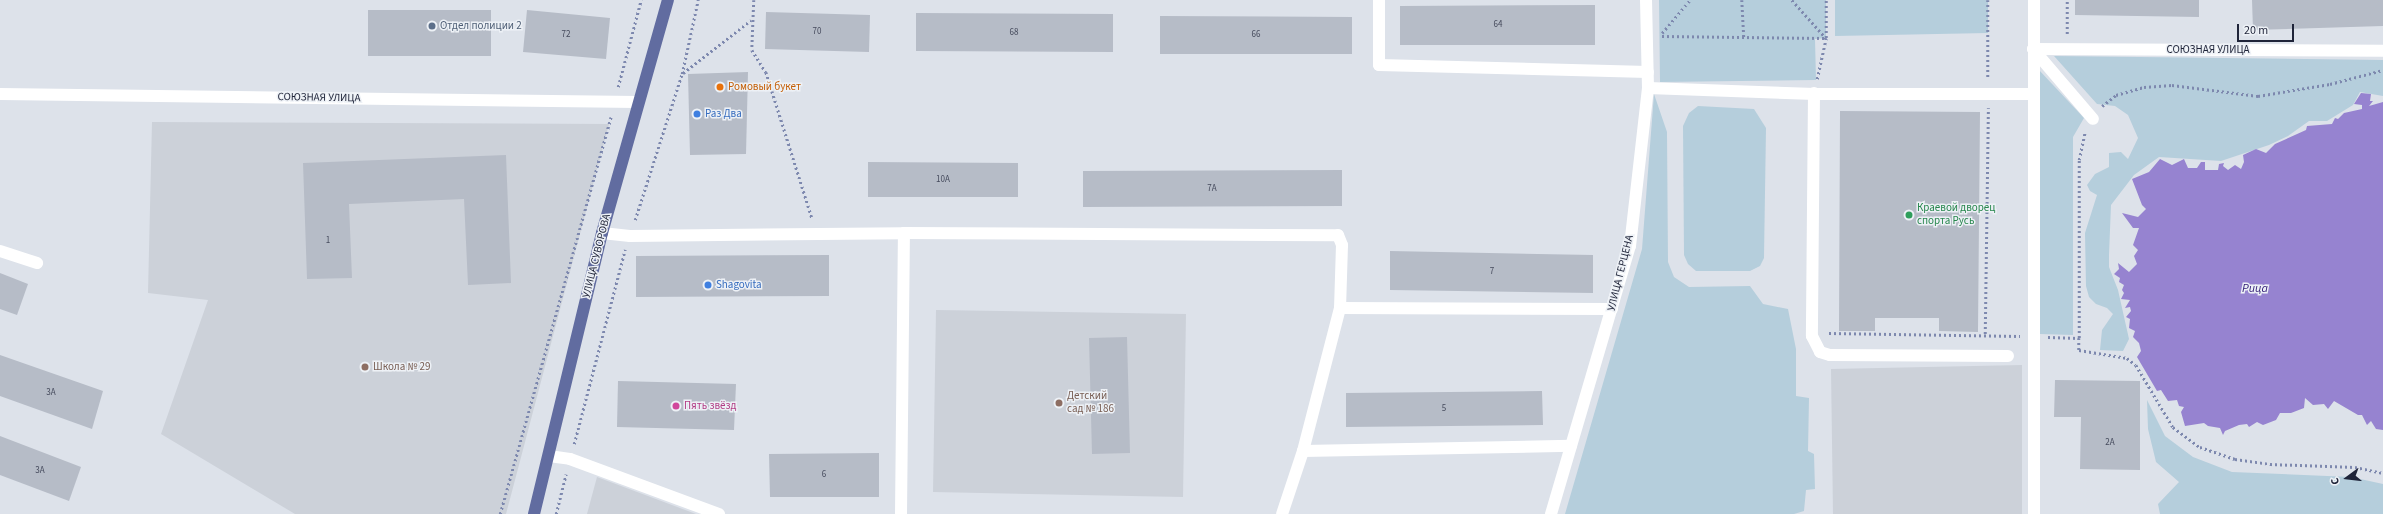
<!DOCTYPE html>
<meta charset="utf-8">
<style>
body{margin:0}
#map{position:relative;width:2383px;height:514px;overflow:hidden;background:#dde2ea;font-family:"Source Sans 3",sans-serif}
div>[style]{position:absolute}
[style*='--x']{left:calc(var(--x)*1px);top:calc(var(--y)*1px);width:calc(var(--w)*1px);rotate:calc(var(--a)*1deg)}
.built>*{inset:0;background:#ccd1d9}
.green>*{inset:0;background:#b5cedc}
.water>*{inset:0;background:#9683d0}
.building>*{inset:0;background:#b6bcc7}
.path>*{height:2.5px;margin-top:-1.25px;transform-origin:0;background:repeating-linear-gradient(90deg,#7d88ae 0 2px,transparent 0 5px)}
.minor>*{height:12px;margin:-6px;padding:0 6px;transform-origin:6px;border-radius:6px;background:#fff}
.major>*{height:12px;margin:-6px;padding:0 6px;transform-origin:6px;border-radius:6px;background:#616ca0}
.dots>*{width:11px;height:11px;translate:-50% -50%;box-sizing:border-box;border:2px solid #edf1f6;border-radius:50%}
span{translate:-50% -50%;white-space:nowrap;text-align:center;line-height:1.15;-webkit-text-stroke:3px #edf1f6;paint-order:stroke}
.number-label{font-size:9px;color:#454a5c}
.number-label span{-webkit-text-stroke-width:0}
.service-label{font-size:11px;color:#4e5e75}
.left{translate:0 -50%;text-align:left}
.street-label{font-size:11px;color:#1f2439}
.food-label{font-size:11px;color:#c56008}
.shop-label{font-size:11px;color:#366cbe}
.leisure-label{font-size:11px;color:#27864d}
.education-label{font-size:11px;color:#785e54}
.hotel-label{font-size:11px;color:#b23c85}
.water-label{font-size:12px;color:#301975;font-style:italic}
.north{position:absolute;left:2327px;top:458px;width:40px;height:40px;-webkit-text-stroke:3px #edf1f6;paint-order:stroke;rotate:255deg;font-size:11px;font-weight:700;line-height:16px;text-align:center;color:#1f2439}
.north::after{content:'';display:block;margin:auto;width:14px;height:18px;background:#1f2439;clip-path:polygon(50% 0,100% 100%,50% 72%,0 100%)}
.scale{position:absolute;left:2237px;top:24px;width:57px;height:18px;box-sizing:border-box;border:2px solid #1f2439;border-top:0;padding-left:5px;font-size:12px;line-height:14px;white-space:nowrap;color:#1f2439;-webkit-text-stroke:3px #edf1f6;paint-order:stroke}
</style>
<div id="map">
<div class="built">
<i style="clip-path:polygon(152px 122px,609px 124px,506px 514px,295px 514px,161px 434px,208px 300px,148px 293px)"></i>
<i style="clip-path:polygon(936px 310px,1186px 314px,1183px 497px,933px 492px)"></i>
<i style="clip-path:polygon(2022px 365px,2022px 514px,1833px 514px,1831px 369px)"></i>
<i style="clip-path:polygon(597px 477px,688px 511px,696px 514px,587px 514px)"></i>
</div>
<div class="green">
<i style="clip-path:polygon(1659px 0,1826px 0,1826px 38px,1815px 39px,1816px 80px,1660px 82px)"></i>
<i style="clip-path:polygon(1835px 0,1988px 0,1988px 33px,1835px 36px)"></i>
<i style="clip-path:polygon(2054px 56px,2383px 60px,2383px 96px,2360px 92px,2353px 105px,2327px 121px,2309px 121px,2288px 136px,2269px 145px,2221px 161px,2159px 157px,2134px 175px,2111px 205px,2109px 255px,2109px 267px,2118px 290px,2129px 339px,2123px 351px,2100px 350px,2102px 330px,2113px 314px,2107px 308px,2096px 304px,2089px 297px,2086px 286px,2085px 233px,2097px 195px,2090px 191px,2087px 185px,2095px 174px,2109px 167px,2109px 153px,2121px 152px,2128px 159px,2138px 138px,2128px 115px,2115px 106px,2097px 104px)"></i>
<i style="clip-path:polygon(2039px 70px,2084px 118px,2073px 137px,2073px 335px,2040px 334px)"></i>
<i style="clip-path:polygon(1654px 94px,1667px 132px,1668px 262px,1674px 277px,1689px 287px,1750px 286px,1763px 304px,1788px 309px,1796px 349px,1796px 396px,1809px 398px,1808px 451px,1814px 454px,1815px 489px,1806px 490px,1804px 511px,1794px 514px,1565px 514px,1642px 249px)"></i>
<i style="clip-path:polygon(1698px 106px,1754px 109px,1766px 128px,1764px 258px,1760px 266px,1750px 271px,1696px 271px,1688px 264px,1684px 255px,1683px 126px,1689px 113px)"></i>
<i style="clip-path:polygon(2147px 400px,2165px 436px,2193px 457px,2232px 472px,2351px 477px,2383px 484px,2383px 514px,2160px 514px,2158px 504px,2179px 482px,2156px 462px,2148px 429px)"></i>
</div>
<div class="water">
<i style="clip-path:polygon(2361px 93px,2371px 94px,2370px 101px,2373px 101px,2369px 106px,2383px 102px,2383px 430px,2376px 429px,2371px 421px,2367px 425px,2362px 415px,2358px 415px,2334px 401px,2328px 409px,2324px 404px,2313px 405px,2305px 398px,2304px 408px,2291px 413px,2280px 413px,2276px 420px,2263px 425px,2257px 422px,2249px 427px,2247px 424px,2239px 425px,2225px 431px,2223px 435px,2220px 428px,2208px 426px,2204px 423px,2185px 426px,2181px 412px,2184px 407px,2179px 406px,2177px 400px,2168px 401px,2161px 390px,2157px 391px,2137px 357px,2141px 351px,2139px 343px,2133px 337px,2135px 331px,2129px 328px,2130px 319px,2126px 317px,2131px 311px,2130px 307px,2125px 308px,2130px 300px,2121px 299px,2124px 293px,2122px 290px,2124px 285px,2119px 282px,2120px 278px,2114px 274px,2119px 269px,2118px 263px,2129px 272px,2137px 264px,2134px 256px,2138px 250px,2133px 245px,2139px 228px,2133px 228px,2122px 213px,2138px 217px,2146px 209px,2142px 205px,2132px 179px,2149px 172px,2160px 159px,2172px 165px,2184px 159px,2188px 168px,2197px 168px,2201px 162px,2205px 162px,2205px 170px,2218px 170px,2219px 164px,2224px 163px,2223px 166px,2228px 170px,2235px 165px,2241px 169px,2244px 162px,2243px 155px,2256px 149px,2266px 153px,2275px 144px,2306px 130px,2307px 126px,2332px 124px,2335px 118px,2338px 119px,2344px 113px,2362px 109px,2362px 105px,2354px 104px)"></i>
</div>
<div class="building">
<i style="clip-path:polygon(2075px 0,2199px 0,2199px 17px,2075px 15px)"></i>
<i style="clip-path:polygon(2252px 0,2383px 0,2383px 26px,2253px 30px)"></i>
<i style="clip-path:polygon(1595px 5px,1595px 45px,1400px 45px,1400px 6px)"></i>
<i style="clip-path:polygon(368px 10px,491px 10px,491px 56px,368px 56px)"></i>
<i style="clip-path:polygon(527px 10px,610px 18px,606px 59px,523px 52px)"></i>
<i style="clip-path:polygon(766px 12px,870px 15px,869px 52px,765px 49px)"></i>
<i style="clip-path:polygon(916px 13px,1113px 14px,1113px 52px,916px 51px)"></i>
<i style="clip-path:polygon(1160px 16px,1352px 17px,1352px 54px,1160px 54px)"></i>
<i style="clip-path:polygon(748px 72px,746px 154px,690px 155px,688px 74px)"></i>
<i style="clip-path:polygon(1840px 111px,1980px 112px,1978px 332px,1939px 331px,1939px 318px,1875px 318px,1875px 331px,1839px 331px)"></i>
<i style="clip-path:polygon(506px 155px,511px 283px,468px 285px,464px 199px,349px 204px,352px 278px,307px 279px,303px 163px)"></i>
<i style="clip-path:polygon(868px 162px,1018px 163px,1018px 197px,868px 197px)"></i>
<i style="clip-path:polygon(1342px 170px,1342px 206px,1083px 207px,1083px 171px)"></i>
<i style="clip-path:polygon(1390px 251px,1593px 255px,1593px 293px,1390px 290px)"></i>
<i style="clip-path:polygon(829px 255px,829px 296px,636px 297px,636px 256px)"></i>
<i style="clip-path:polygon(0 273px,28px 284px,17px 315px,0 309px)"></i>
<i style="clip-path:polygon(1127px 337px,1130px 453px,1092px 454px,1089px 338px)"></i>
<i style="clip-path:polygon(0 355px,103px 391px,92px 429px,0 396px)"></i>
<i style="clip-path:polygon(2055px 380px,2140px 381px,2140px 470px,2080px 469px,2081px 417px,2054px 417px)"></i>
<i style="clip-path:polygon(618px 381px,736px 384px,734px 430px,617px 427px)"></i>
<i style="clip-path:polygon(1542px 391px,1543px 425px,1346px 427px,1346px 393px)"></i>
<i style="clip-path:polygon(0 436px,81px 467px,69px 501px,0 475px)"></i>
<i style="clip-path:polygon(879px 453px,879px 497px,770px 497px,769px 454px)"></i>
</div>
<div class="path">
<i style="--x:754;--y:0;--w:50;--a:92.3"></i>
<i style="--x:752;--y:50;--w:26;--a:58"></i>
<i style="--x:766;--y:72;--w:153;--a:72.5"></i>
<i style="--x:1742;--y:0;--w:37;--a:87"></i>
<i style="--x:1792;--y:0;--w:51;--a:48.2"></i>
<i style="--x:1988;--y:0;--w:79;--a:90"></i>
<i style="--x:1662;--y:33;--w:43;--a:-49.7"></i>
<i style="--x:2067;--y:34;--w:34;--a:-90"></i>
<i style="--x:1662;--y:36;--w:164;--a:0.7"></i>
<i style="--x:683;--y:73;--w:86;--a:-37.9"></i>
<i style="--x:1817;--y:79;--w:42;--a:-77.6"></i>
<i style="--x:1826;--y:38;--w:38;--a:-90"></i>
<i style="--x:618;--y:87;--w:90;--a:-75.2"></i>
<i style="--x:2102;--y:106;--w:18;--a:-38"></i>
<i style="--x:2116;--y:95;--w:29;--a:-16"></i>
<i style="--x:2144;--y:87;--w:28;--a:-4"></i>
<i style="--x:2172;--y:85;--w:87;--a:7.3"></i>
<i style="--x:2258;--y:96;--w:73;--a:-9.5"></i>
<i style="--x:2330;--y:84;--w:55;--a:-14.8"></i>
<i style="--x:635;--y:220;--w:153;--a:-72.2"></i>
<i style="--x:682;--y:74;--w:76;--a:-77.8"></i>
<i style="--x:1829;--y:333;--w:191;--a:0.9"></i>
<i style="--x:1985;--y:334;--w:226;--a:-89.2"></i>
<i style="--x:2048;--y:337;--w:31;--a:2"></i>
<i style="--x:2079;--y:338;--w:12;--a:90"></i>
<i style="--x:2079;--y:350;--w:49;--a:9.5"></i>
<i style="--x:2127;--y:358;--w:11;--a:38"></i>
<i style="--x:2136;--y:365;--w:72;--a:59.2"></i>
<i style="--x:2173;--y:427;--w:34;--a:37"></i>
<i style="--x:2200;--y:447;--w:37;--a:19"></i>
<i style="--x:2235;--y:459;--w:35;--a:8"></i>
<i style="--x:2270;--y:464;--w:85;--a:2"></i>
<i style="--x:2355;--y:467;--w:29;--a:12"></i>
<i style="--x:2079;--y:338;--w:178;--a:-90"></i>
<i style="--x:2079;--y:160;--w:29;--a:-78"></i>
<i style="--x:574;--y:444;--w:201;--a:-75.3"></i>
<i style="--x:500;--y:514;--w:412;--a:-74.4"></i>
<i style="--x:556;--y:514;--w:41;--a:-76"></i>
</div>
<div class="minor">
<i style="--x:1379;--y:0;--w:65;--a:90"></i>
<i style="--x:1379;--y:65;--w:269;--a:1.5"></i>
<i style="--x:2034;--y:0;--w:514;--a:90"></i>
<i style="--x:2033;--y:49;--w:350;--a:0.3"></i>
<i style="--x:2033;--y:49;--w:92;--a:49.4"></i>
<i style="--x:1648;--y:88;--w:167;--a:2.1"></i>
<i style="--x:1815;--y:94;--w:219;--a:0"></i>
<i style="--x:1814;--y:93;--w:243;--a:90.5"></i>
<i style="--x:1812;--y:336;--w:18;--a:63"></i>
<i style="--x:1820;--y:352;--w:10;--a:17"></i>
<i style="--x:1830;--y:355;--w:178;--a:0.3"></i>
<i style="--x:0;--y:94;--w:638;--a:0.72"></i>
<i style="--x:602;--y:233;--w:28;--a:6"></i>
<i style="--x:630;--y:236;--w:274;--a:-0.6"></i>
<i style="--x:904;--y:233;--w:434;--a:0.3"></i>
<i style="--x:1338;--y:235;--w:11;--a:68"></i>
<i style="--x:1342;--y:245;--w:63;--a:91.8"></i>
<i style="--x:1340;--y:308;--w:148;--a:104.5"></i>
<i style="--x:1303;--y:451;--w:66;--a:108.4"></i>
<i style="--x:0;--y:251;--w:39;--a:18"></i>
<i style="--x:1340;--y:308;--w:272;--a:0.2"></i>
<i style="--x:1303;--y:451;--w:268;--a:-1.1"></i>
<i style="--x:549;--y:456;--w:21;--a:8"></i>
<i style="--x:570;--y:459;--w:159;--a:20.3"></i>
<i style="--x:901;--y:514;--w:281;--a:-89.4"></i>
<i style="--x:1551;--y:514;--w:279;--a:-73.6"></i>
<i style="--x:1630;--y:246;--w:159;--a:-83.5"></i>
<i style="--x:1648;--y:88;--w:88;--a:-91.3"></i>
</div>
<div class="major">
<i style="--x:534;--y:514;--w:289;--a:-76.4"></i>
<i style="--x:602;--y:233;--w:242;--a:-74.2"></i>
</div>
<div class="dots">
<i style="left:432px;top:26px;background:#5c6f8a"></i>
<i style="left:720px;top:87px;background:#e8710a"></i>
<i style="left:697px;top:114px;background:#3f7fe0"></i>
<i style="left:1909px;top:215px;background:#2e9e5b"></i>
<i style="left:708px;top:285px;background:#3f7fe0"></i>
<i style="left:365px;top:367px;background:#8d6e63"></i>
<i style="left:1059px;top:403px;background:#8d6e63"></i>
<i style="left:676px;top:406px;background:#d1479c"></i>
</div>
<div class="number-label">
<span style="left:1498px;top:25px">64</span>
<span style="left:817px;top:32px">70</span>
<span style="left:1014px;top:33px">68</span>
<span style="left:566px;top:35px">72</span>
<span style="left:1256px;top:35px">66</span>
<span style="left:943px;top:180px">10А</span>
<span style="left:1212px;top:189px">7А</span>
<span style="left:328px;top:241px">1</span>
<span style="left:1492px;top:272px">7</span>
<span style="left:51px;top:393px">3А</span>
<span style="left:1444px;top:409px">5</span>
<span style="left:2110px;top:443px">2А</span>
<span style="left:40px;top:471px">3А</span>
<span style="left:824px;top:475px">6</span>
</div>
<div class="service-label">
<span class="left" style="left:440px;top:26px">Отдел полиции 2</span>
</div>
<div class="street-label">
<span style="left:2208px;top:50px">СОЮЗНАЯ УЛИЦА</span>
<span style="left:319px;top:98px;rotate:1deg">СОЮЗНАЯ УЛИЦА</span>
<span style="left:597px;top:256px;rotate:-76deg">УЛИЦА СУВОРОВА</span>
<span style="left:1621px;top:273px;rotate:-76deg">УЛИЦА ГЕРЦЕНА</span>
</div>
<div class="food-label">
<span class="left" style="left:728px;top:87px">Ромовый букет</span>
</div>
<div class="shop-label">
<span class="left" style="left:705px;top:114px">Раз Два</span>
<span class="left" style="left:716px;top:285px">Shagovita</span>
</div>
<div class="leisure-label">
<span class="left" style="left:1917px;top:215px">Краевой дворец<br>спорта Русь</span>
</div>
<div class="education-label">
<span class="left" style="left:373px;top:367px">Школа № 29</span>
<span class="left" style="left:1067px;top:403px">Детский<br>сад № 186</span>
</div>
<div class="hotel-label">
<span class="left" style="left:684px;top:406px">Пять звёзд</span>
</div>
<div class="water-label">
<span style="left:2255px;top:289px">Рица</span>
</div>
<div class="north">С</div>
<div class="scale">20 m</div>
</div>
